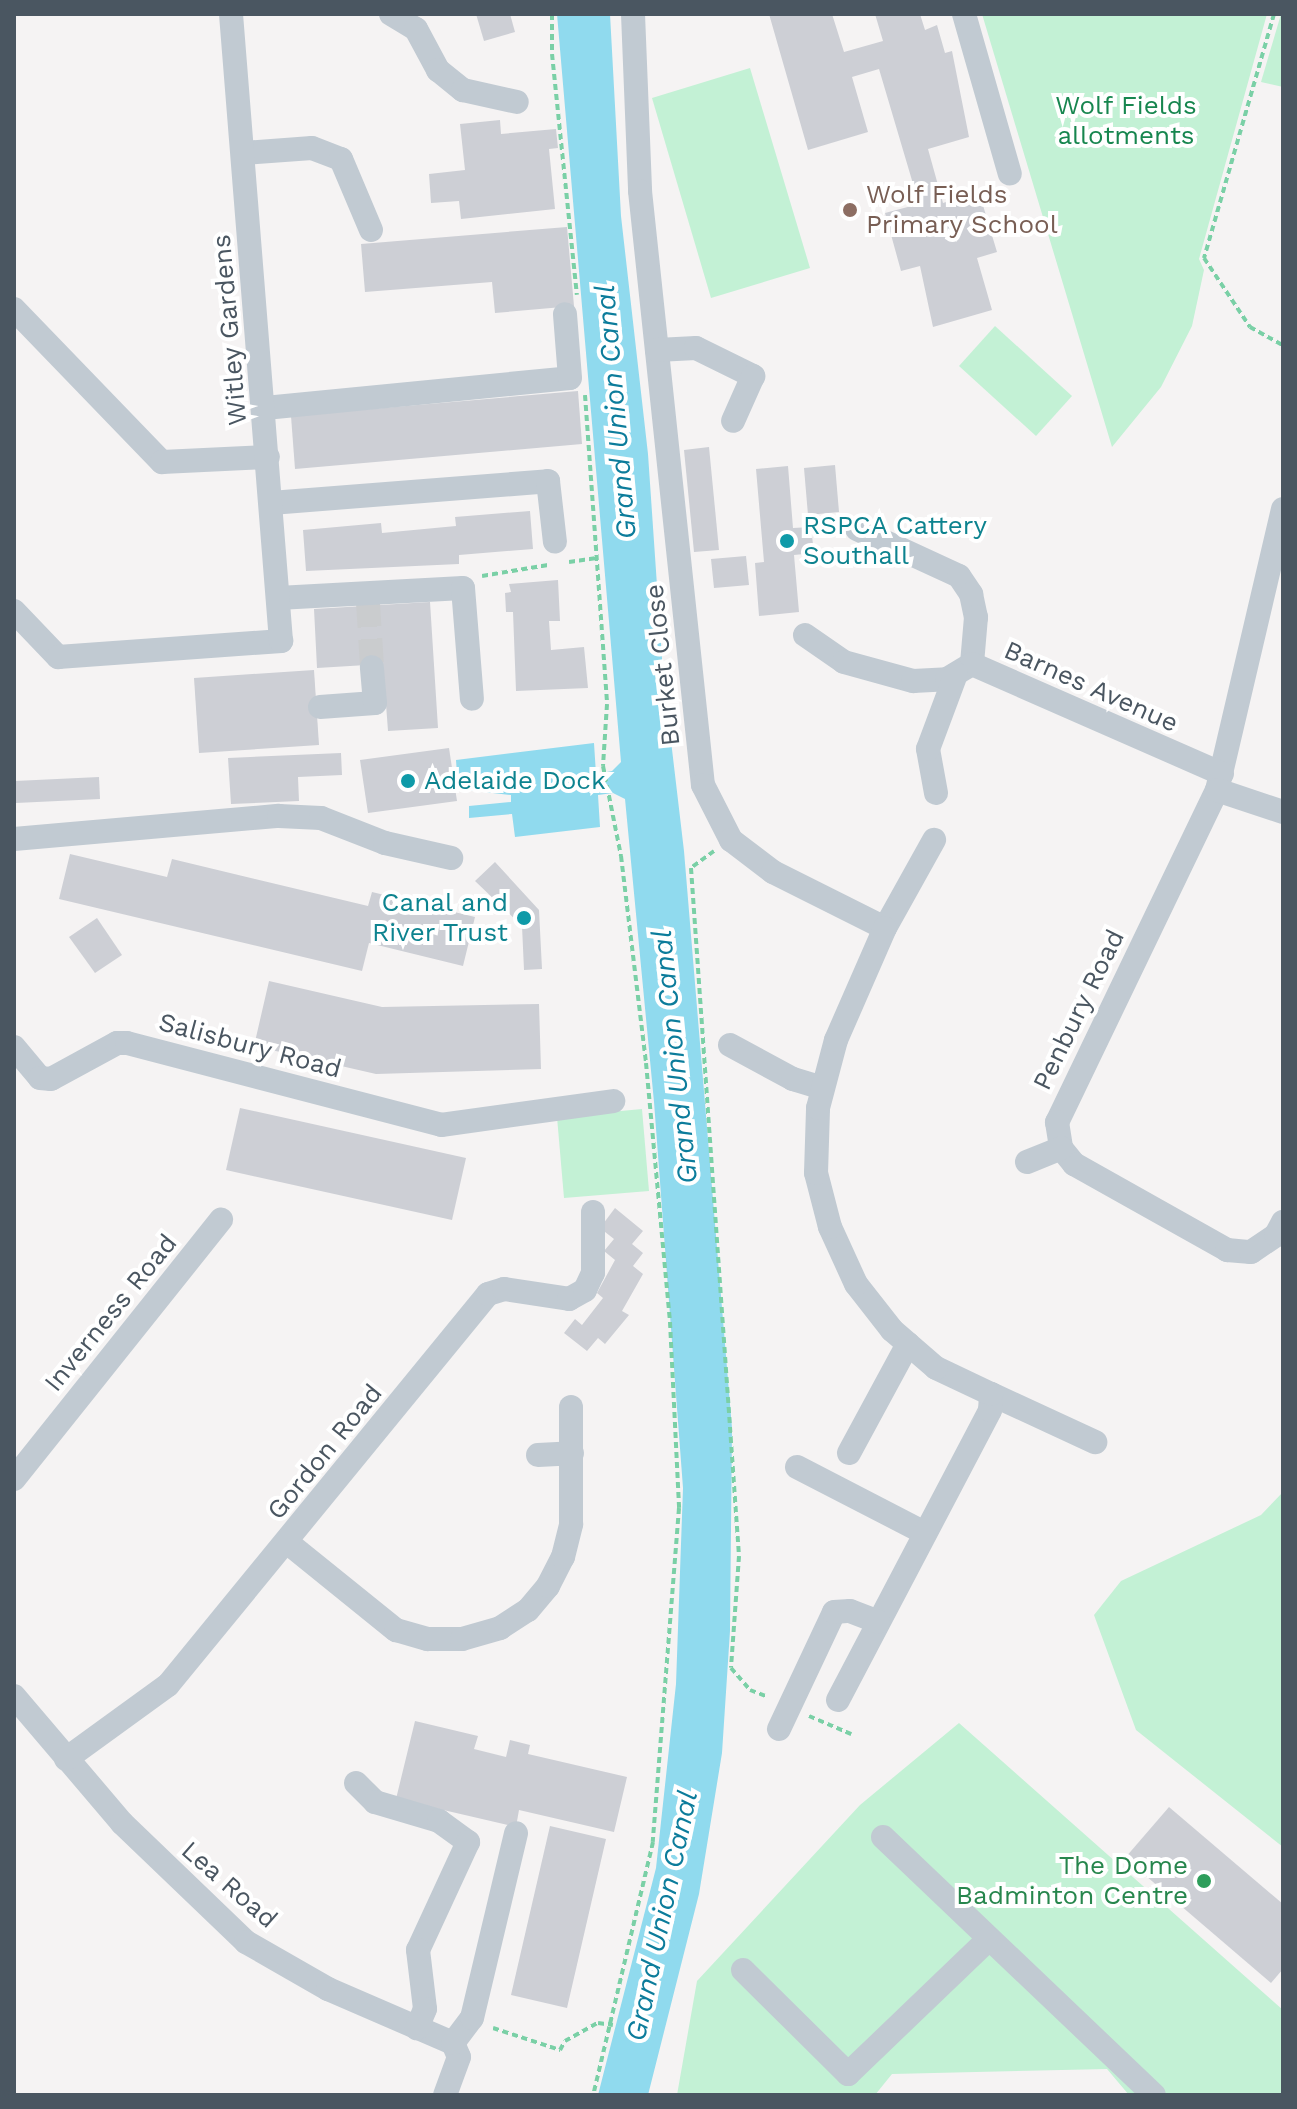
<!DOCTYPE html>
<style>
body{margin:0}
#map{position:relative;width:1297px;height:2109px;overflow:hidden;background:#f5f3f3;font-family:"Work Sans",sans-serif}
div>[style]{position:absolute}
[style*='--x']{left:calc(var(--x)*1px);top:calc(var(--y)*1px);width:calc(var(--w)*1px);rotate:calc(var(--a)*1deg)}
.green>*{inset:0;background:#c3f1d5}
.water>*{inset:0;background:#90daee}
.building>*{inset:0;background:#cdcfd5}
.minor-tunnel>*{height:24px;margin-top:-12px;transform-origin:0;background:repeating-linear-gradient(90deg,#caccce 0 24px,transparent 0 36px)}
.path>*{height:4px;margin-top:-2px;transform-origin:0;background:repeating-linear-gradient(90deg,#7ad0a6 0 6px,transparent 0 10px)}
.minor>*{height:24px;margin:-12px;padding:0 12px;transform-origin:12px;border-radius:12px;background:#c1cad2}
.dots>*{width:22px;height:22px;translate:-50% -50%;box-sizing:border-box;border:4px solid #fff;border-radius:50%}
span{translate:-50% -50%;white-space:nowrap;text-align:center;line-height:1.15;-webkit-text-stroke:8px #fff;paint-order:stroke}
.park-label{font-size:26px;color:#17864f}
.education-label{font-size:26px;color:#785e54}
.left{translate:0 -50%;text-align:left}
.street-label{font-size:26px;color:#4a5661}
.culture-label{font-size:26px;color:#0d838f}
.right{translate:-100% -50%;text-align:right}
.leisure-label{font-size:26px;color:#27864d}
.water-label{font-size:28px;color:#0c7c9b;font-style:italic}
.frame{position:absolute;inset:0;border:16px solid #4a5661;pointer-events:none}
</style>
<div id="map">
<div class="green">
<i style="clip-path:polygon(982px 14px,1267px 14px,1199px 259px,1204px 270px,1192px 326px,1161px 387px,1112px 447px)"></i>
<i style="clip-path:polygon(1281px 14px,1283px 14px,1283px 87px,1261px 82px)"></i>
<i style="clip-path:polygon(750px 68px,810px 268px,711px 298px,652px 98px)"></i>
<i style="clip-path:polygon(995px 326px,1072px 396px,1036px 436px,959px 366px)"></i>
<i style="clip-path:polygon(642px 1109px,649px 1191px,564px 1198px,557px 1117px)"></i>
<i style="clip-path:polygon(1283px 1492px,1283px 1847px,1136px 1730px,1094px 1615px,1121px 1581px,1261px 1515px)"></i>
<i style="clip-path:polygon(959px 1723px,1283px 2010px,1283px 2095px,1129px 2095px,1107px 2069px,892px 2074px,875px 2095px,677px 2095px,697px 1981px,860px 1805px)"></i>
</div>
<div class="water">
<i style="clip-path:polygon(557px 14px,610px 14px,621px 216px,648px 454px,663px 673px,684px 851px,732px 1428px,730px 1631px,722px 1753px,699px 1894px,648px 2095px,598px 2095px,656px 1868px,676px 1684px,683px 1488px,654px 1102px,625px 799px,613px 793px,598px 795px,600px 827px,515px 837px,512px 814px,469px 818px,469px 806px,511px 802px,511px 795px,458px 789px,456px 760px,594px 743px,596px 774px,612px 771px,621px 762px)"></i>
</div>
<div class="building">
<i style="clip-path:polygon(476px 14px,510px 14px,515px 32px,484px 41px)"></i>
<i style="clip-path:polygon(769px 14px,832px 14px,844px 52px,883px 41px,875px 14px,920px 14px,925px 30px,937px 25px,945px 53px,952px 51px,969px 137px,928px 149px,943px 203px,979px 192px,997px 252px,977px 258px,992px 310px,933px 327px,920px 266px,901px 271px,885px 213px,919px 204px,879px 69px,852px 77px,868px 132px,808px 150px)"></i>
<i style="clip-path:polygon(500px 120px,501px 134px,556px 129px,558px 148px,549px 149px,555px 209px,461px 219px,459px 201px,431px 203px,429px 174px,465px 170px,460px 124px)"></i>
<i style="clip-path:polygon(567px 227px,574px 306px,495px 313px,492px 282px,365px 292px,361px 244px)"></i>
<i style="clip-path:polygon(578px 391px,582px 444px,295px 469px,291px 416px)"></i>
<i style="clip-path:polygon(709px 447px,719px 550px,694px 552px,684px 450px)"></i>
<i style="clip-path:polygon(835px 465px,839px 512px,808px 515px,804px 468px)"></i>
<i style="clip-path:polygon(788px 466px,793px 528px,811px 527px,814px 553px,794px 555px,799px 612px,759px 616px,755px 563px,764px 562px,756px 469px)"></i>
<i style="clip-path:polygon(530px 511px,533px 549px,459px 555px,459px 564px,306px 571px,303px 530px,381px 523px,382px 533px,456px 526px,455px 517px)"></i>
<i style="clip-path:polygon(746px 556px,749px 585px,714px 588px,711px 559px)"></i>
<i style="clip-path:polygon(558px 580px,560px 621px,549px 621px,551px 650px,584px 647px,588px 688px,516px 691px,513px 612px,506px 612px,505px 593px,511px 592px,509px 584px)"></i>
<i style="clip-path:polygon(430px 602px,438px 728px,388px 731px,383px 664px,317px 668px,314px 609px)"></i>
<i style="clip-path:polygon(314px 670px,319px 745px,199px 753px,194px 678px)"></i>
<i style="clip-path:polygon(449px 748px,457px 801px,368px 813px,360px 760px)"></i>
<i style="clip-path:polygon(341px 753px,342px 775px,298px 777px,299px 801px,231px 804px,228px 758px)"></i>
<i style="clip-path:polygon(99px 777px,100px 799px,16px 803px,15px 781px)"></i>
<i style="clip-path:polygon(70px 854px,167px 877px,172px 859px,368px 906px,372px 892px,475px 917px,463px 966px,369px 943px,362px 971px,59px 899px)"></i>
<i style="clip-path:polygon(495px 862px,539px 910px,542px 969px,524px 970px,522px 926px,475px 881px)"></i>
<i style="clip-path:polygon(97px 918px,122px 955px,95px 973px,69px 937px)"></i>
<i style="clip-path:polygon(269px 981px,382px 1007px,539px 1004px,541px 1069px,376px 1074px,254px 1046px)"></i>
<i style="clip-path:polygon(240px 1108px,466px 1158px,452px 1220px,226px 1170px)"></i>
<i style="clip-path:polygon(615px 1208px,643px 1231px,632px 1244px,643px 1253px,633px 1266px,643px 1274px,622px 1311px,629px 1315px,605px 1344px,598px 1338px,587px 1351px,564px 1333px,575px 1319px,582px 1325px,603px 1298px,597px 1293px,615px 1260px,604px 1251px,614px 1239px,600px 1228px)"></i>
<i style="clip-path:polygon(415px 1721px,478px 1736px,474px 1749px,506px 1757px,510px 1740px,530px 1745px,528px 1754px,627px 1777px,614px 1832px,519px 1810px,516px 1827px,396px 1799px)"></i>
<i style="clip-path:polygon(1169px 1807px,1283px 1904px,1283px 1969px,1271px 1983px,1125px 1858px)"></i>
<i style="clip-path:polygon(550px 1826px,606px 1839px,567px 2008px,511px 1995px)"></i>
</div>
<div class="minor-tunnel">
<i style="--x:368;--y:603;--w:64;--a:86.4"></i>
</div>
<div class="path">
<i style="--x:552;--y:14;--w:40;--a:90"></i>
<i style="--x:552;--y:54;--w:242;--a:84.1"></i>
<i style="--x:1274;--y:14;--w:254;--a:106"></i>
<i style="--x:1204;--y:258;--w:83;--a:56.3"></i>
<i style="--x:1250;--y:327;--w:38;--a:29"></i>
<i style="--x:585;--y:395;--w:310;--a:85.9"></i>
<i style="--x:607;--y:704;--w:62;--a:93.7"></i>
<i style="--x:603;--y:766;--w:92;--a:78.7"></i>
<i style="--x:621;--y:856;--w:209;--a:83.1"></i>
<i style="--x:646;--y:1063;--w:260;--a:84.7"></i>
<i style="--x:670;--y:1322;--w:186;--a:87.2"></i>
<i style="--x:679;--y:1508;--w:335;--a:94.5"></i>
<i style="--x:653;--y:1842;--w:260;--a:103.3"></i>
<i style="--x:569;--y:562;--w:28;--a:-8"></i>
<i style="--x:482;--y:576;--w:67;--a:-9.5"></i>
<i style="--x:714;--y:851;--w:29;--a:144"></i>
<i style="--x:691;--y:868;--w:690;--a:86.01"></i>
<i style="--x:739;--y:1556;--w:112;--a:94.1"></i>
<i style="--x:731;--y:1668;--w:29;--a:49"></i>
<i style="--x:750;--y:1690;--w:19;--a:21"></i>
<i style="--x:809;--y:1716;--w:46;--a:23.2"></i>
<i style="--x:493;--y:2028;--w:71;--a:18.2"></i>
<i style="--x:560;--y:2050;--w:10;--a:-61"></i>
<i style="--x:565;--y:2041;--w:38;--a:-29"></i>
<i style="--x:598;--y:2023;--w:15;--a:8"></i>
</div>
<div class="minor">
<i style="--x:391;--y:14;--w:29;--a:31"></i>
<i style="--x:416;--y:29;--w:47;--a:61.8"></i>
<i style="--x:438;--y:70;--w:32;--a:39"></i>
<i style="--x:463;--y:90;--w:55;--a:12.5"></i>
<i style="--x:633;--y:14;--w:177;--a:87.7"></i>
<i style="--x:640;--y:191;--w:597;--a:83.95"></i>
<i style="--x:703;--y:785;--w:62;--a:63"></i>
<i style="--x:731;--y:840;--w:53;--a:37.3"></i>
<i style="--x:773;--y:872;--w:125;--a:26.6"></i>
<i style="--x:885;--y:928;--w:101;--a:-60.9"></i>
<i style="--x:964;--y:14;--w:166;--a:74"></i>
<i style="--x:243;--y:153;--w:69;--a:-4.1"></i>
<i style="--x:312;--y:148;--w:31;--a:21"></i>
<i style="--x:341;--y:159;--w:77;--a:67.1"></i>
<i style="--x:14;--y:309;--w:213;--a:46"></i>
<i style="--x:162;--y:462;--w:106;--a:-2.7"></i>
<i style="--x:657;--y:350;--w:39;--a:-3"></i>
<i style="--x:696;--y:348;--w:64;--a:26.2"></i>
<i style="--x:753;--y:376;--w:49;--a:114"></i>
<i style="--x:265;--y:408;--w:306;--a:-5.6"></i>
<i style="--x:570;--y:378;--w:64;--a:-94.5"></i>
<i style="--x:271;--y:503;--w:278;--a:-4.5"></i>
<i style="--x:548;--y:481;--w:61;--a:83.5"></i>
<i style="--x:1283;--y:509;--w:289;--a:103.2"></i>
<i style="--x:1217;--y:790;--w:369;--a:115.7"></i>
<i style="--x:1057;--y:1122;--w:26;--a:81"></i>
<i style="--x:1061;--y:1148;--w:21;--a:51"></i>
<i style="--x:1074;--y:1164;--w:176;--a:29.3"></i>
<i style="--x:1227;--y:1250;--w:24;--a:5"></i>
<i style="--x:1251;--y:1252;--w:30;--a:-34"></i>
<i style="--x:1276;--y:1235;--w:15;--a:-62"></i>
<i style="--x:857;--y:529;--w:112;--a:24.7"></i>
<i style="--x:959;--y:576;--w:22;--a:56"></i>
<i style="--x:971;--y:594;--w:24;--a:78"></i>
<i style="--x:976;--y:617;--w:47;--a:94.9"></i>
<i style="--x:278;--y:598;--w:185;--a:-3.1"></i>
<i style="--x:463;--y:588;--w:111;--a:85.4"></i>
<i style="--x:14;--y:611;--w:64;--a:46.3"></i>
<i style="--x:58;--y:657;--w:224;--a:-4.1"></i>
<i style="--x:281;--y:641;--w:629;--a:-94.56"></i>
<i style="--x:805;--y:635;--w:47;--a:34.7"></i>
<i style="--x:844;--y:662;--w:72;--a:15.4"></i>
<i style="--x:913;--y:681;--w:34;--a:-3"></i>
<i style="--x:947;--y:679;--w:29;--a:-31"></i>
<i style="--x:972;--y:664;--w:273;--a:23.7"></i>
<i style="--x:320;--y:707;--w:55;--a:-4.2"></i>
<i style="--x:375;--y:703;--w:36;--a:-95"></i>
<i style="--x:1217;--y:790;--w:70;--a:18.4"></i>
<i style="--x:936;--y:793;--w:45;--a:-100.3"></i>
<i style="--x:928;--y:749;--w:80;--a:-69.5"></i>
<i style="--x:14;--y:839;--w:266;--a:-5"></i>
<i style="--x:279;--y:816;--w:42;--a:2.7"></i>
<i style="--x:321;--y:818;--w:69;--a:21.3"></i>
<i style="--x:385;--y:843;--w:68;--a:12.8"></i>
<i style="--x:730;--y:1045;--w:72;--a:28.4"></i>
<i style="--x:793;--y:1079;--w:31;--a:17"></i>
<i style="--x:14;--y:1047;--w:40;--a:50"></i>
<i style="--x:40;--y:1078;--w:11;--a:5"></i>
<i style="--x:51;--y:1079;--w:75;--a:-28.6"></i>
<i style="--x:117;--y:1043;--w:10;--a:0"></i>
<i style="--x:127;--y:1043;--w:325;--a:14.6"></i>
<i style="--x:441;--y:1125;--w:174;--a:-7.9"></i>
<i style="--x:1027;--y:1162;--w:37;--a:-22"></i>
<i style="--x:991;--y:1394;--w:115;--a:24.8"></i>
<i style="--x:849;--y:1453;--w:124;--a:-61.6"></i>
<i style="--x:538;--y:1455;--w:34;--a:-3"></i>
<i style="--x:797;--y:1467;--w:144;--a:27.3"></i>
<i style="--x:14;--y:1479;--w:332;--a:-51.4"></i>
<i style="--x:288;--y:1543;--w:139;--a:38.9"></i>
<i style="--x:396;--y:1630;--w:33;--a:16"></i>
<i style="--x:428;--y:1639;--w:34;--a:0"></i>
<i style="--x:462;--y:1639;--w:40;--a:-16"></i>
<i style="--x:500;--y:1628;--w:33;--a:-33"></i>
<i style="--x:528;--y:1610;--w:31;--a:-50"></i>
<i style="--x:548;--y:1586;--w:33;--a:-63"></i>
<i style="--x:563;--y:1557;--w:34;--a:-76"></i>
<i style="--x:571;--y:1524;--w:117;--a:-90"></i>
<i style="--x:14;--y:1696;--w:167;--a:49.6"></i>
<i style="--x:122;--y:1823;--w:172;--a:43.8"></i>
<i style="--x:246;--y:1942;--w:95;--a:29.8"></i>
<i style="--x:328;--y:1989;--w:136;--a:23.4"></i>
<i style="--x:453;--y:2043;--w:15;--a:67"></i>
<i style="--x:459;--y:2057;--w:40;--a:110.2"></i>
<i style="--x:838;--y:1700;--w:327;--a:-62.3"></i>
<i style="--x:990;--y:1410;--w:16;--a:-86"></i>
<i style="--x:991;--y:1394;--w:61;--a:-154.7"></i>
<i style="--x:936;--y:1368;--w:58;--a:-139.2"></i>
<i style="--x:892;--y:1330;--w:58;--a:-128"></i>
<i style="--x:856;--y:1284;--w:63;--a:-114.5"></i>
<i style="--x:830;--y:1227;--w:56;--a:-104.5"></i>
<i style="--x:816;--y:1173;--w:65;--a:-88.2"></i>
<i style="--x:818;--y:1108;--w:70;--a:-75.2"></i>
<i style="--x:836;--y:1040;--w:122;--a:-66.4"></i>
<i style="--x:779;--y:1729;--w:129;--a:-64.8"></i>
<i style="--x:834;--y:1612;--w:16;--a:-4"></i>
<i style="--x:850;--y:1611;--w:30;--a:21"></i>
<i style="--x:66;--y:1759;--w:126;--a:-36"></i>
<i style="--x:168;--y:1685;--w:505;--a:-50.7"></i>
<i style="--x:488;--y:1294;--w:17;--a:-17"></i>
<i style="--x:504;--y:1289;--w:66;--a:8.7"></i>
<i style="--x:569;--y:1299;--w:18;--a:-29"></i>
<i style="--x:585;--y:1290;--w:19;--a:-65"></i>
<i style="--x:593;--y:1273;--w:61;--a:-90"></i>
<i style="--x:356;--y:1783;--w:27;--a:45"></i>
<i style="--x:375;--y:1802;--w:67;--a:16.5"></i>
<i style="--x:439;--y:1821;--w:36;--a:36"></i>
<i style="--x:468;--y:1842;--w:119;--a:114.8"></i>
<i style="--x:418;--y:1950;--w:59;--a:83.2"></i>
<i style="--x:425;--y:2009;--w:21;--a:113"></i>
<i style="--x:883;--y:1837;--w:374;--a:43.6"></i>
<i style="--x:743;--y:1970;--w:148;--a:44.7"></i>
<i style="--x:848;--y:2074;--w:195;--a:-43.8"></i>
<i style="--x:453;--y:2043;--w:31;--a:-53"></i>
<i style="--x:472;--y:2018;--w:190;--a:-76.6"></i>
</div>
<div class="dots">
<i style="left:850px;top:210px;background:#8d6e63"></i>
<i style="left:787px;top:541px;background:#0f9aa8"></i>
<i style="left:408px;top:781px;background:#0f9aa8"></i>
<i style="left:524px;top:918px;background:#0f9aa8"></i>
<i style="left:1204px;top:1881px;background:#2e9e5b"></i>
</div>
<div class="park-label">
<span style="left:1126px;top:121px">Wolf Fields<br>allotments</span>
</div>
<div class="education-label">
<span class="left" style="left:866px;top:210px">Wolf Fields<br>Primary School</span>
</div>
<div class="street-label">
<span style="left:230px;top:330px;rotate:-95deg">Witley Gardens</span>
<span style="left:663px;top:665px;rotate:-96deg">Burket Close</span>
<span style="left:1091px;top:687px;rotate:24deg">Barnes Avenue</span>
<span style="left:1079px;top:1010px;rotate:-64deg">Penbury Road</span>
<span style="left:250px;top:1046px;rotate:15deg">Salisbury Road</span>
<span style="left:111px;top:1313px;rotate:-51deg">Inverness Road</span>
<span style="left:325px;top:1452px;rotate:-51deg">Gordon Road</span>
<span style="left:229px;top:1885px;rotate:41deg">Lea Road</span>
</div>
<div class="culture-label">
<span class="left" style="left:803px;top:541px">RSPCA Cattery<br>Southall</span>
<span class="left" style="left:424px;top:781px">Adelaide Dock</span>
<span class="right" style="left:508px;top:918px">Canal and<br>River Trust</span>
</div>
<div class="leisure-label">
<span class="right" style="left:1188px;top:1881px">The Dome<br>Badminton Centre</span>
</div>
<div class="water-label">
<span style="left:616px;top:412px;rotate:-95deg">Grand Union Canal</span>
<span style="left:675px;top:1057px;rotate:-96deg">Grand Union Canal</span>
<span style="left:662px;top:1916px;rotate:-78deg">Grand Union Canal</span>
</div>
<div class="frame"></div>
</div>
